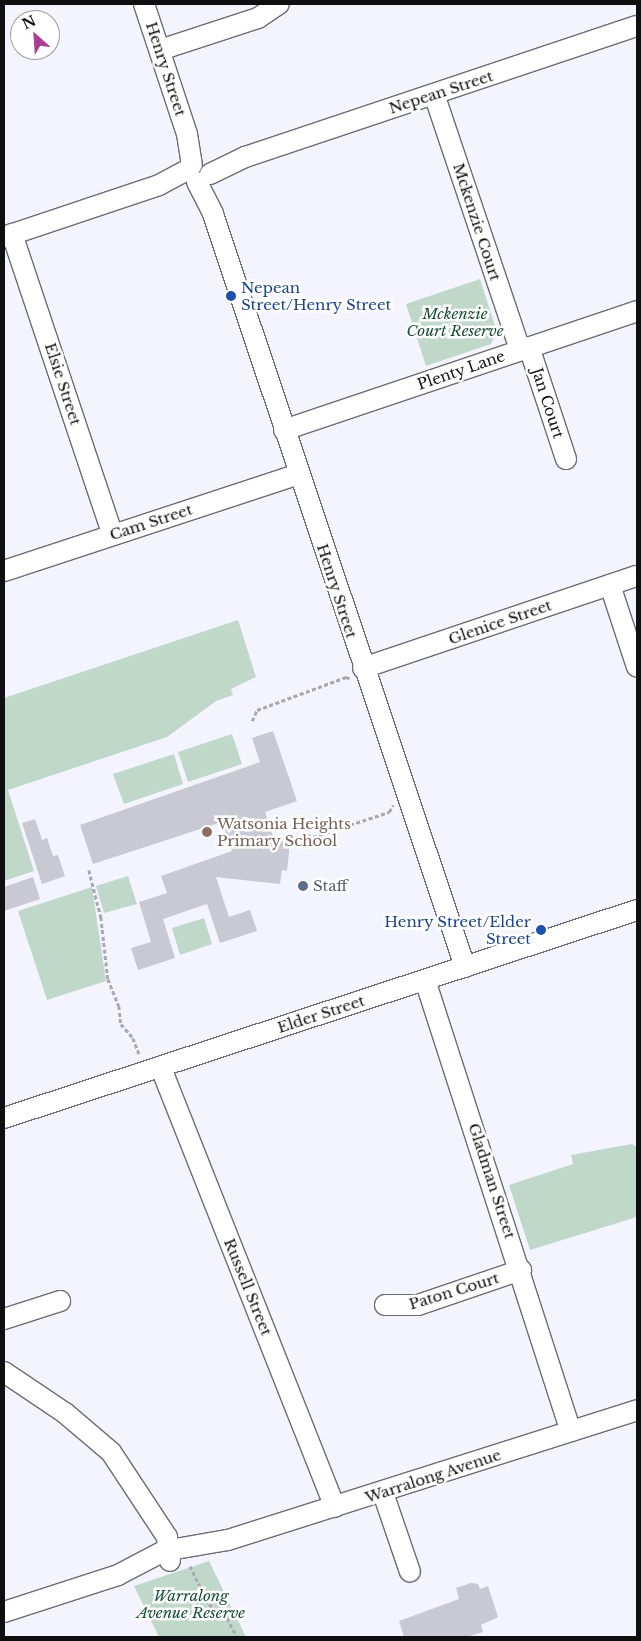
<!DOCTYPE html>
<style>
body{margin:0}
#map{position:relative;width:641px;height:1641px;overflow:hidden;background:#f4f4fe;font-family:"Libre Baskerville",serif}
div>[style]{position:absolute}
[style*='--x']{left:calc(var(--x)*1px);top:calc(var(--y)*1px);width:calc(var(--w)*1px);rotate:calc(var(--a)*1deg)}
.green>*{inset:0;background:#c0d8c9}
.building>*{inset:0;background:#c9c9d3}
.path>*{height:2.5px;margin-top:-1.25px;transform-origin:0;background:repeating-linear-gradient(90deg,#a9a9b1 0 4px,transparent 0 6.5px)}
.roads{filter:drop-shadow(1px 0 #6b6c75) drop-shadow(-1px 0 #6b6c75) drop-shadow(0 1px #6b6c75) drop-shadow(0 -1px #6b6c75)}
.minor>*{height:20px;margin:-10px;padding:0 10px;transform-origin:10px;border-radius:10px;background:#fff}
.dots>*{width:14px;height:14px;translate:-50% -50%;box-sizing:border-box;border:2px solid #fff;border-radius:50%}
span{translate:-50% -50%;white-space:nowrap;text-align:center;line-height:1.15;-webkit-text-stroke:5px #fff;paint-order:stroke}
.street-label{font-size:15px;color:#0f0f12}
.transit-label{font-size:15px;color:#164399}
.left{translate:0 -50%;text-align:left}
.right{translate:-100% -50%;text-align:right}
.park-label{font-size:15px;color:#165135;font-style:italic}
.education-label{font-size:15px;color:#785e54}
.service-label{font-size:15px;color:#4e5e75}
.frame{position:absolute;inset:0;border:5px solid #0f0f12;pointer-events:none}
.north{position:absolute;left:10px;top:10px;width:50px;height:50px;box-sizing:border-box;background:#fff;border:1px solid #9f9fa0;border-radius:50%;rotate:334deg;font-size:14px;font-weight:700;line-height:20px;text-align:center;color:#0f0f12}
.north::after{content:'';display:block;margin:auto;width:18px;height:22px;background:#ae3b95;clip-path:polygon(50% 0,100% 100%,50% 72%,0 100%)}
</style>
<div id="map">
<div class="green">
<i style="clip-path:polygon(480px 279px,497px 332px,491px 344px,426px 366px,406px 304px)"></i>
<i style="clip-path:polygon(238px 620px,256px 677px,231px 689px,233px 695px,216px 701px,167px 737px,8px 790px,34px 871px,4px 881px,4px 698px)"></i>
<i style="clip-path:polygon(232px 734px,242px 764px,188px 782px,178px 752px)"></i>
<i style="clip-path:polygon(174px 754px,183px 784px,124px 804px,113px 774px)"></i>
<i style="clip-path:polygon(128px 876px,137px 904px,104px 913px,96px 886px)"></i>
<i style="clip-path:polygon(92px 887px,106px 981px,47px 1000px,18px 911px)"></i>
<i style="clip-path:polygon(204px 918px,212px 944px,180px 955px,172px 928px)"></i>
<i style="clip-path:polygon(632px 1144px,637px 1147px,637px 1217px,530px 1250px,509px 1185px,573px 1164px,571px 1155px)"></i>
<i style="clip-path:polygon(209px 1561px,246px 1637px,159px 1637px,134px 1586px)"></i>
</div>
<div class="building">
<i style="clip-path:polygon(273px 731px,297px 801px,265px 812px,274px 839px,291px 834px,287px 871px,282px 870px,280px 884px,216px 877px,229px 917px,250px 910px,257px 931px,220px 943px,207px 904px,163px 919px,175px 958px,138px 970px,131px 948px,151px 942px,139px 902px,167px 893px,161px 876px,232px 851px,222px 822px,93px 864px,80px 825px,260px 762px,252px 738px)"></i>
<i style="clip-path:polygon(35px 819px,42px 840px,47px 838px,53px 856px,58px 855px,65px 876px,42px 884px,22px 823px)"></i>
<i style="clip-path:polygon(33px 877px,40px 899px,4px 911px,4px 887px)"></i>
<i style="clip-path:polygon(471px 1583px,478px 1584px,480px 1589px,488px 1586px,498px 1617px,481px 1625px,483px 1632px,466px 1637px,404px 1637px,399px 1621px,459px 1599px,456px 1588px)"></i>
</div>
<div class="path">
<i style="--x:252;--y:721;--w:12;--a:-66"></i>
<i style="--x:257;--y:710;--w:95;--a:-20.3"></i>
<i style="--x:346;--y:677;--w:5;--a:22"></i>
<i style="--x:307;--y:835;--w:6;--a:18"></i>
<i style="--x:313;--y:837;--w:80;--a:-18.2"></i>
<i style="--x:389;--y:812;--w:8;--a:-60"></i>
<i style="--x:89;--y:870;--w:49;--a:75.7"></i>
<i style="--x:101;--y:917;--w:62;--a:83.6"></i>
<i style="--x:108;--y:979;--w:29;--a:68"></i>
<i style="--x:119;--y:1006;--w:18;--a:84"></i>
<i style="--x:121;--y:1024;--w:18;--a:49"></i>
<i style="--x:133;--y:1038;--w:19;--a:69"></i>
<i style="--x:190;--y:1566;--w:42;--a:63.4"></i>
<i style="--x:209;--y:1604;--w:23;--a:38"></i>
<i style="--x:227;--y:1618;--w:21;--a:62"></i>
</div>
<div class="roads">
<div class="minor">
<i style="--x:144;--y:4;--w:137;--a:71.7"></i>
<i style="--x:187;--y:134;--w:31;--a:81"></i>
<i style="--x:160;--y:50;--w:103;--a:-18.1"></i>
<i style="--x:258;--y:18;--w:25;--a:-34"></i>
<i style="--x:434;--y:94;--w:270;--a:71.4"></i>
<i style="--x:210;--y:174;--w:39;--a:-26"></i>
<i style="--x:245;--y:157;--w:413;--a:-18.5"></i>
<i style="--x:197;--y:182;--w:36;--a:63"></i>
<i style="--x:213;--y:214;--w:794;--a:71.5"></i>
<i style="--x:12;--y:234;--w:317;--a:71.5"></i>
<i style="--x:4;--y:237;--w:163;--a:-18.5"></i>
<i style="--x:159;--y:185;--w:34;--a:-28"></i>
<i style="--x:529;--y:347;--w:118;--a:71.7"></i>
<i style="--x:284;--y:430;--w:373;--a:-18.6"></i>
<i style="--x:4;--y:571;--w:311;--a:-18.2"></i>
<i style="--x:610;--y:585;--w:86;--a:71.8"></i>
<i style="--x:363;--y:668;--w:289;--a:-18.6"></i>
<i style="--x:425;--y:980;--w:474;--a:72.1"></i>
<i style="--x:161;--y:1068;--w:472;--a:68.4"></i>
<i style="--x:4;--y:1118;--w:666;--a:-18.19"></i>
<i style="--x:385;--y:1305;--w:33;--a:0"></i>
<i style="--x:418;--y:1305;--w:109;--a:-18.8"></i>
<i style="--x:4;--y:1319;--w:59;--a:-17.8"></i>
<i style="--x:4;--y:1372;--w:73;--a:33.9"></i>
<i style="--x:65;--y:1413;--w:60;--a:40.3"></i>
<i style="--x:111;--y:1452;--w:102;--a:56.6"></i>
<i style="--x:167;--y:1537;--w:24;--a:83"></i>
<i style="--x:383;--y:1493;--w:83;--a:71.1"></i>
<i style="--x:4;--y:1612;--w:120;--a:-18"></i>
<i style="--x:118;--y:1575;--w:52;--a:-27.6"></i>
<i style="--x:164;--y:1551;--w:65;--a:-9.8"></i>
<i style="--x:228;--y:1540;--w:429;--a:-17.6"></i>
</div>
</div>
<div class="dots">
<i style="left:231px;top:296px;background:#1a4fb4"></i>
<i style="left:207px;top:832px;background:#8d6e63"></i>
<i style="left:303px;top:886px;background:#5c6f8a"></i>
<i style="left:541px;top:930px;background:#1a4fb4"></i>
</div>
<div class="street-label">
<span style="left:166px;top:69px;rotate:72deg">Henry Street</span>
<span style="left:441px;top:92px;rotate:-18deg">Nepean Street</span>
<span style="left:477px;top:222px;rotate:72deg">Mckenzie Court</span>
<span style="left:461px;top:370px;rotate:-19deg">Plenty Lane</span>
<span style="left:63px;top:384px;rotate:72deg">Elsie Street</span>
<span style="left:548px;top:403px;rotate:72deg">Jan Court</span>
<span style="left:151px;top:522px;rotate:-18deg">Cam Street</span>
<span style="left:337px;top:591px;rotate:72deg">Henry Street</span>
<span style="left:500px;top:622px;rotate:-19deg">Glenice Street</span>
<span style="left:321px;top:1014px;rotate:-18deg">Elder Street</span>
<span style="left:492px;top:1181px;rotate:72deg">Gladman Street</span>
<span style="left:248px;top:1287px;rotate:68deg">Russell Street</span>
<span style="left:454px;top:1291px;rotate:-17deg">Paton Court</span>
<span style="left:433px;top:1476px;rotate:-18deg">Warralong Avenue</span>
</div>
<div class="transit-label">
<span class="left" style="left:241px;top:296px">Nepean<br>Street/Henry Street</span>
<span class="right" style="left:531px;top:930px">Henry Street/Elder<br>Street</span>
</div>
<div class="park-label">
<span style="left:455px;top:322px">Mckenzie<br>Court Reserve</span>
<span style="left:191px;top:1604px">Warralong<br>Avenue Reserve</span>
</div>
<div class="education-label">
<span class="left" style="left:217px;top:832px">Watsonia Heights<br>Primary School</span>
</div>
<div class="service-label">
<span class="left" style="left:313px;top:886px">Staff</span>
</div>
<div class="frame"></div>
<div class="north">N</div>
</div>
